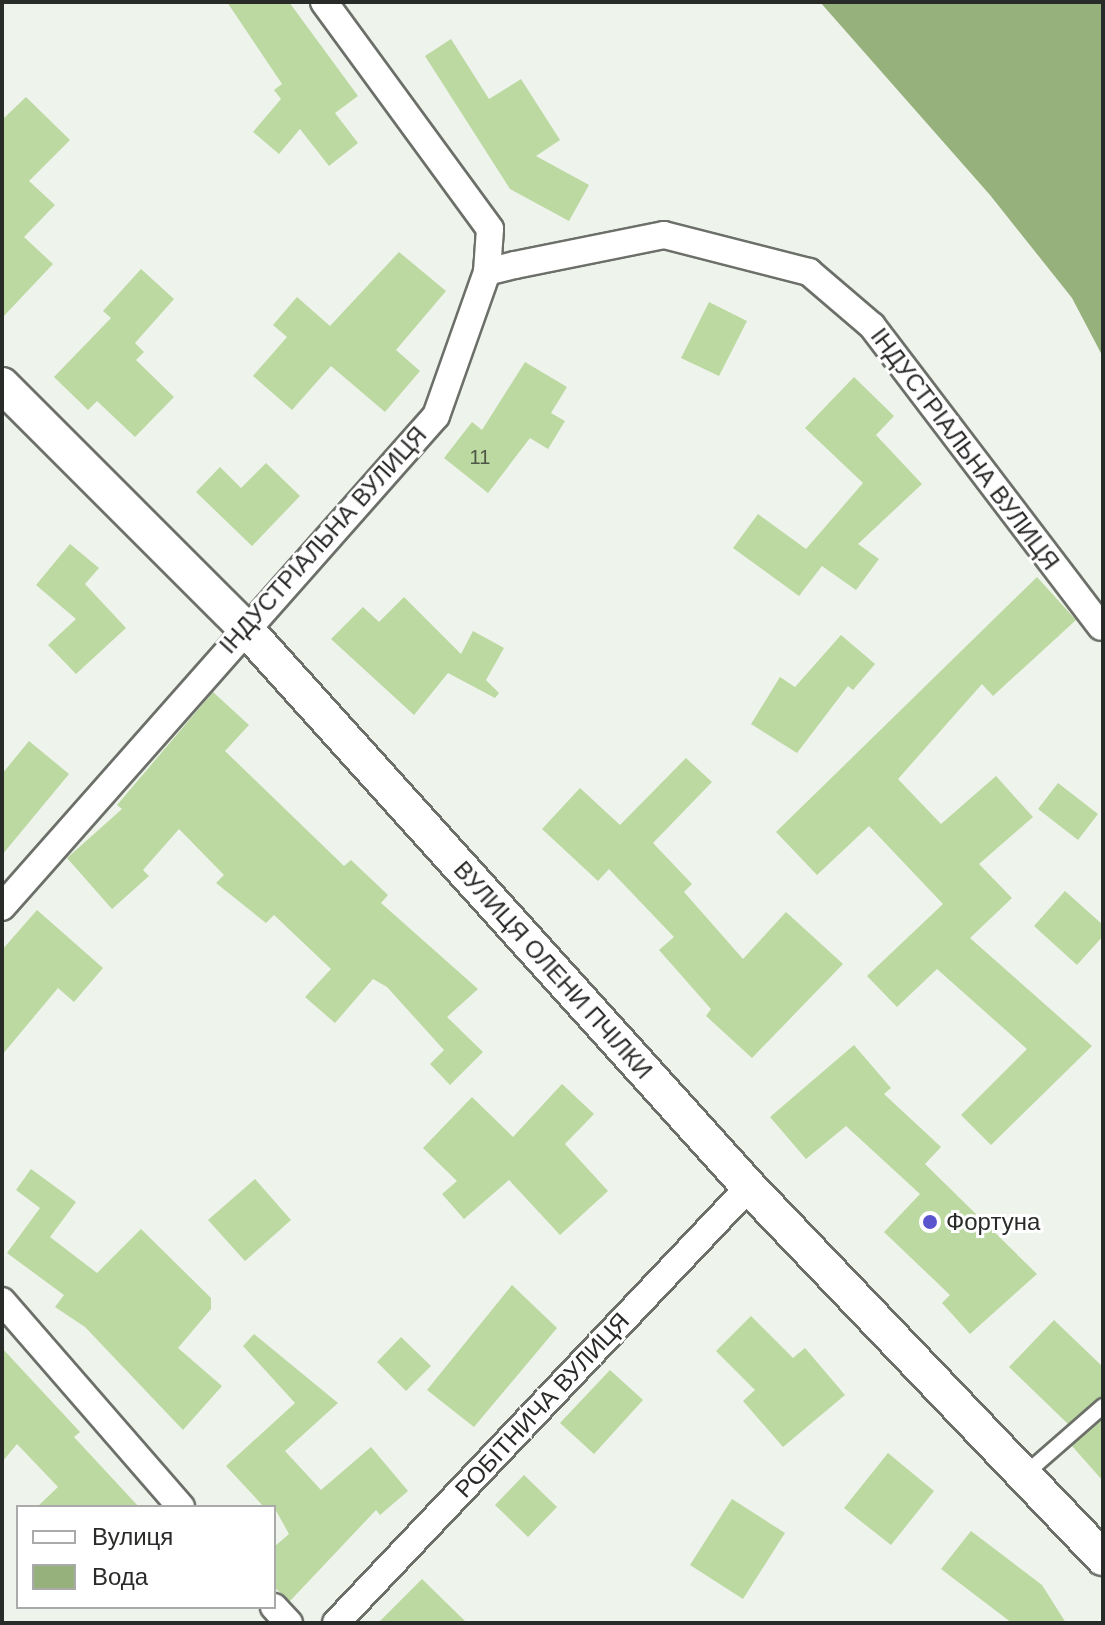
<!DOCTYPE html>
<meta charset="utf-8">
<style>
body{margin:0}
#map{position:relative;width:1105px;height:1625px;overflow:hidden;background:#eef3eb;font-family:Helvetica,sans-serif}
div>[style]{position:absolute}
[style*='--x']{left:calc(var(--x)*1px);top:calc(var(--y)*1px);width:calc(var(--w)*1px);rotate:calc(var(--a)*1deg)}
.water>*{inset:0;background:#96b17c}
.building>*{inset:0;background:#bcd9a2}
.roads{filter:drop-shadow(2px 0 #6c7069) drop-shadow(-2px 0 #6c7069) drop-shadow(0 2px #6c7069) drop-shadow(0 -2px #6c7069)}
.service>*{height:14px;margin:-7px;padding:0 7px;transform-origin:7px;border-radius:7px;background:#fff}
.minor>*{height:26px;margin:-13px;padding:0 13px;transform-origin:13px;border-radius:13px;background:#fff}
.tertiary>*{height:34px;margin:-17px;padding:0 17px;transform-origin:17px;border-radius:17px;background:#fff}
.dots>*{width:22px;height:22px;translate:-50% -50%;box-sizing:border-box;border:4px solid #fff;border-radius:50%}
span{translate:-50% -50%;white-space:nowrap;text-align:center;line-height:1.15;-webkit-text-stroke:6px #fff;paint-order:stroke}
.number-label{font-size:20px;color:#4e5646}
.number-label span{-webkit-text-stroke-width:0}
.street-label{font-size:24px;color:#292b28}
.poi-label{font-size:24px;color:#292b28}
.left{translate:0 -50%;text-align:left}
.frame{position:absolute;inset:0;border:4px solid #292b28;pointer-events:none}
.legend{position:absolute;left:16px;top:1505px;width:260px;height:104px;box-sizing:border-box;background:#fff;border:2px solid #a9aaa9;margin:0;padding:10px 14px;list-style:none;font-size:24px;color:#292b28}
.legend li{display:flex;align-items:center;gap:16px;height:40px}
.legend b{width:40px;border:2px solid #a9aaa9}
</style>
<div id="map">
<div class="water">
<i style="clip-path:polygon(820px 2px,1103px 2px,1103px 357px,1072px 298px,990px 195px)"></i>
</div>
<div class="building">
<i style="clip-path:polygon(227px 2px,289px 2px,358px 96px,335px 113px,358px 143px,329px 166px,300px 129px,279px 154px,253px 132px,281px 99px,274px 90px,282px 84px)"></i>
<i style="clip-path:polygon(451px 39px,489px 99px,521px 79px,560px 140px,536px 156px,589px 185px,569px 221px,510px 189px,425px 56px)"></i>
<i style="clip-path:polygon(26px 97px,70px 140px,29px 181px,55px 205px,24px 237px,53px 264px,2px 318px,2px 120px)"></i>
<i style="clip-path:polygon(399px 252px,446px 291px,396px 350px,420px 371px,385px 412px,331px 366px,292px 410px,253px 376px,287px 337px,273px 325px,297px 297px,330px 326px)"></i>
<i style="clip-path:polygon(141px 269px,174px 299px,135px 343px,144px 352px,136px 360px,174px 397px,135px 437px,97px 401px,88px 410px,54px 377px,111px 318px,103px 311px)"></i>
<i style="clip-path:polygon(709px 302px,747px 321px,719px 376px,681px 358px)"></i>
<i style="clip-path:polygon(525px 362px,567px 387px,551px 413px,565px 421px,548px 449px,530px 438px,488px 493px,444px 458px,472px 422px,482px 430px)"></i>
<i style="clip-path:polygon(854px 377px,894px 416px,876px 435px,922px 484px,858px 544px,879px 559px,856px 590px,822px 566px,799px 596px,733px 548px,758px 514px,806px 549px,863px 483px,805px 428px)"></i>
<i style="clip-path:polygon(266px 463px,300px 496px,252px 546px,196px 492px,220px 467px,241px 488px)"></i>
<i style="clip-path:polygon(70px 544px,99px 568px,85px 584px,126px 628px,76px 674px,48px 645px,76px 619px,36px 585px)"></i>
<i style="clip-path:polygon(1037px 577px,1076px 620px,993px 696px,982px 684px,898px 779px,941px 824px,996px 776px,1033px 817px,979px 864px,1012px 898px,970px 938px,1092px 1046px,991px 1145px,961px 1115px,1027px 1049px,937px 969px,897px 1007px,867px 976px,943px 904px,869px 826px,817px 875px,776px 832px)"></i>
<i style="clip-path:polygon(404px 597px,461px 654px,473px 631px,504px 648px,486px 680px,499px 693px,495px 698px,448px 673px,414px 715px,331px 639px,363px 607px,379px 622px)"></i>
<i style="clip-path:polygon(841px 635px,875px 664px,853px 690px,848px 686px,797px 753px,751px 724px,780px 677px,795px 687px)"></i>
<i style="clip-path:polygon(213px 692px,249px 725px,225px 751px,344px 866px,351px 860px,388px 895px,381px 903px,478px 989px,447px 1017px,483px 1052px,450px 1085px,430px 1064px,444px 1050px,387px 987px,373px 979px,335px 1023px,305px 997px,331px 969px,274px 915px,266px 923px,216px 883px,224px 875px,179px 829px,143px 870px,149px 876px,112px 909px,67px 858px,122px 809px,117px 805px)"></i>
<i style="clip-path:polygon(29px 741px,69px 774px,2px 855px,2px 774px)"></i>
<i style="clip-path:polygon(686px 758px,712px 782px,653px 843px,692px 884px,684px 892px,743px 959px,786px 912px,843px 964px,752px 1058px,706px 1016px,711px 1009px,659px 950px,674px 937px,609px 869px,598px 881px,542px 829px,580px 788px,620px 825px)"></i>
<i style="clip-path:polygon(1058px 783px,1098px 814px,1078px 840px,1038px 809px)"></i>
<i style="clip-path:polygon(1065px 891px,1103px 925px,1103px 936px,1077px 965px,1034px 926px)"></i>
<i style="clip-path:polygon(37px 910px,103px 968px,74px 1002px,58px 988px,2px 1055px,2px 950px)"></i>
<i style="clip-path:polygon(854px 1045px,891px 1088px,884px 1094px,941px 1147px,925px 1164px,1037px 1274px,970px 1334px,942px 1303px,950px 1295px,884px 1232px,920px 1194px,846px 1126px,806px 1159px,770px 1117px)"></i>
<i style="clip-path:polygon(562px 1084px,594px 1114px,565px 1144px,608px 1191px,560px 1235px,509px 1180px,464px 1219px,442px 1194px,457px 1181px,423px 1148px,472px 1097px,513px 1137px)"></i>
<i style="clip-path:polygon(31px 1169px,76px 1202px,50px 1237px,97px 1273px,141px 1229px,211px 1298px,211px 1309px,178px 1348px,222px 1386px,183px 1430px,85px 1327px,55px 1307px,64px 1295px,7px 1253px,40px 1208px,16px 1190px)"></i>
<i style="clip-path:polygon(255px 1179px,291px 1220px,245px 1261px,208px 1220px)"></i>
<i style="clip-path:polygon(512px 1285px,557px 1328px,474px 1427px,427px 1390px)"></i>
<i style="clip-path:polygon(751px 1316px,793px 1358px,805px 1348px,845px 1395px,783px 1447px,743px 1401px,755px 1390px,716px 1351px)"></i>
<i style="clip-path:polygon(1054px 1320px,1103px 1367px,1103px 1396px,1068px 1424px,1009px 1367px)"></i>
<i style="clip-path:polygon(254px 1334px,338px 1403px,285px 1451px,321px 1490px,371px 1447px,408px 1491px,380px 1515px,376px 1510px,290px 1601px,274px 1587px,274px 1547px,289px 1534px,274px 1507px,264px 1507px,226px 1466px,295px 1403px,243px 1346px)"></i>
<i style="clip-path:polygon(401px 1337px,431px 1366px,406px 1391px,377px 1362px)"></i>
<i style="clip-path:polygon(2px 1348px,80px 1432px,74px 1437px,139px 1507px,37px 1507px,58px 1487px,17px 1444px,2px 1462px)"></i>
<i style="clip-path:polygon(610px 1370px,643px 1400px,594px 1454px,560px 1423px)"></i>
<i style="clip-path:polygon(1103px 1419px,1103px 1481px,1072px 1446px)"></i>
<i style="clip-path:polygon(888px 1453px,934px 1491px,891px 1545px,844px 1508px)"></i>
<i style="clip-path:polygon(524px 1475px,557px 1507px,528px 1537px,495px 1505px)"></i>
<i style="clip-path:polygon(732px 1499px,785px 1533px,743px 1599px,690px 1565px)"></i>
<i style="clip-path:polygon(971px 1531px,1042px 1585px,1066px 1623px,1012px 1623px,941px 1569px)"></i>
<i style="clip-path:polygon(422px 1579px,467px 1623px,378px 1623px)"></i>
</div>
<div class="roads">
<div class="service">
<i style="--x:1024;--y:1475;--w:105;--a:-41.1"></i>
</div>
<div class="minor">
<i style="--x:324;--y:2;--w:281;--a:53.8"></i>
<i style="--x:490;--y:229;--w:43;--a:94"></i>
<i style="--x:2;--y:907;--w:655;--a:-48.53"></i>
<i style="--x:436;--y:416;--w:153;--a:-70.5"></i>
<i style="--x:487;--y:272;--w:29;--a:-14"></i>
<i style="--x:515;--y:265;--w:152;--a:-11.4"></i>
<i style="--x:664;--y:235;--w:150;--a:14.3"></i>
<i style="--x:809;--y:272;--w:83;--a:40.6"></i>
<i style="--x:872;--y:326;--w:378;--a:52.7"></i>
<i style="--x:2;--y:1301;--w:273;--a:49"></i>
<i style="--x:274;--y:1607;--w:22;--a:47"></i>
<i style="--x:336;--y:1623;--w:601;--a:-46.55"></i>
</div>
<div class="tertiary">
<i style="--x:2;--y:385;--w:342;--a:45"></i>
<i style="--x:244;--y:627;--w:754;--a:47.96"></i>
<i style="--x:749;--y:1187;--w:513;--a:46.34"></i>
</div>
</div>
<div class="dots">
<i style="left:930px;top:1222px;background:#5b55cd"></i>
</div>
<div class="number-label">
<span style="left:480px;top:457px">11</span>
</div>
<div class="street-label">
<span style="left:965px;top:449px;rotate:53deg">ІНДУСТРІАЛЬНА ВУЛИЦЯ</span>
<span style="left:323px;top:540px;rotate:-48deg">ІНДУСТРІАЛЬНА ВУЛИЦЯ</span>
<span style="left:553px;top:970px;rotate:48deg">ВУЛИЦЯ ОЛЕНИ ПЧІЛКИ</span>
<span style="left:542px;top:1405px;rotate:-47deg">РОБІТНИЧА ВУЛИЦЯ</span>
</div>
<div class="poi-label">
<span class="left" style="left:946px;top:1222px">Фортуна</span>
</div>
<div class="frame"></div>
<ul class="legend">
<li><b style="height:10px;background:#fff"></b>Вулиця</li>
<li><b style="height:22px;background:#96b17c"></b>Вода</li>
</ul>
</div>
